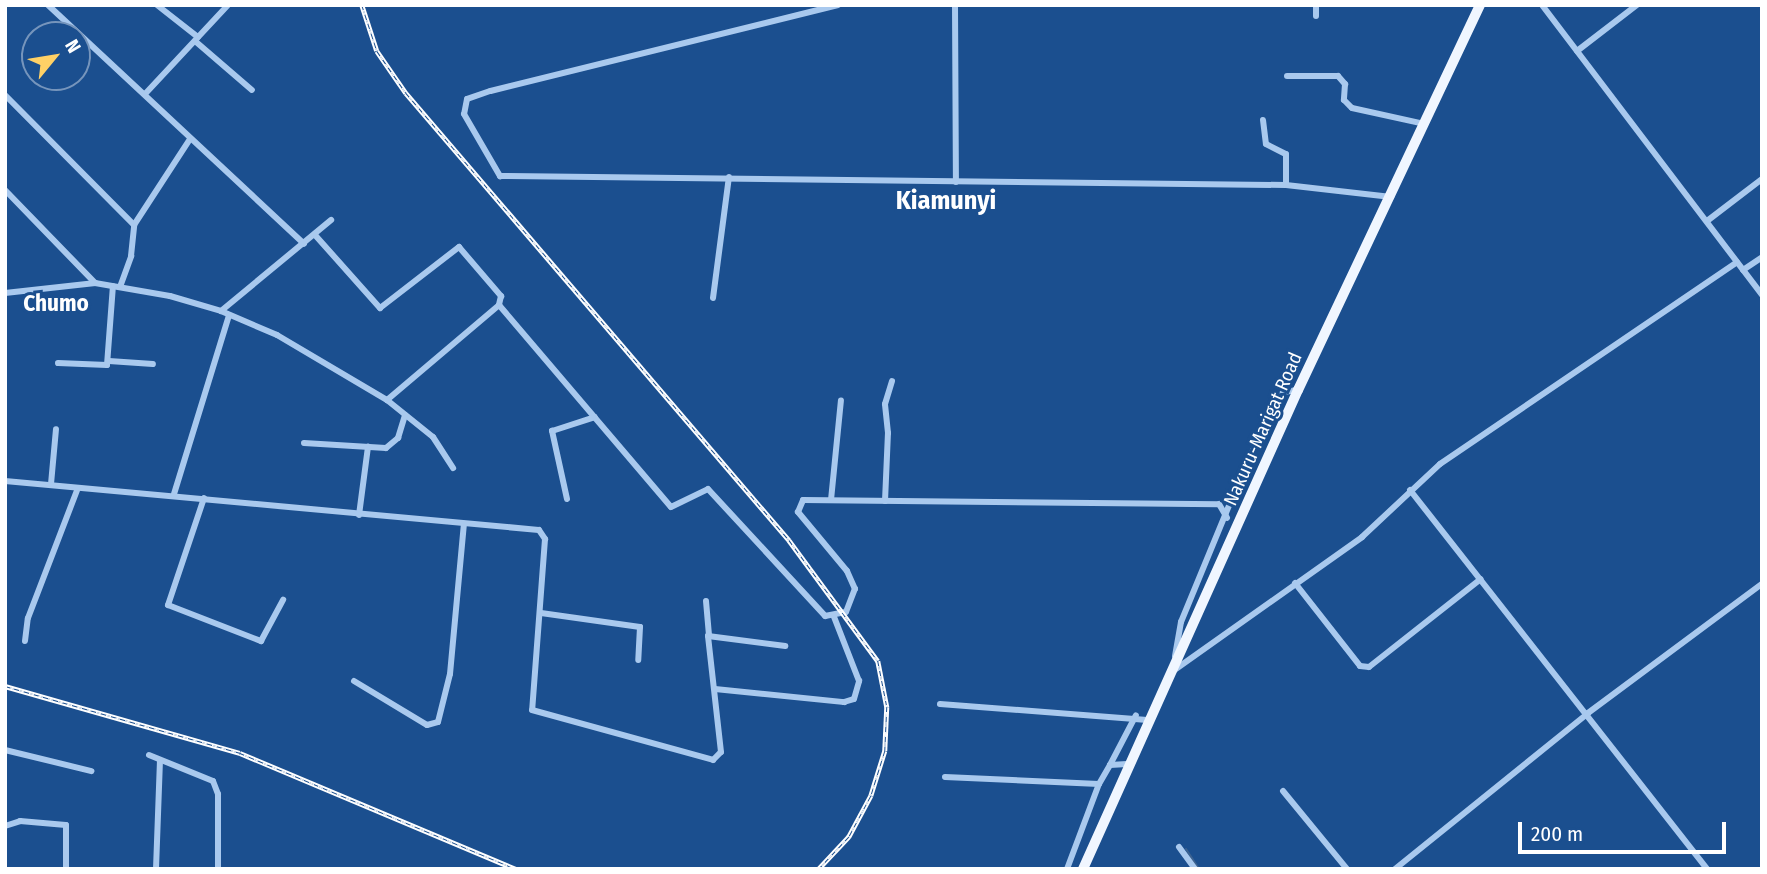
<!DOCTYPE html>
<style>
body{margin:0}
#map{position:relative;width:1767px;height:874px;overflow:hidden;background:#1b4f8f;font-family:"Fira Sans Condensed",sans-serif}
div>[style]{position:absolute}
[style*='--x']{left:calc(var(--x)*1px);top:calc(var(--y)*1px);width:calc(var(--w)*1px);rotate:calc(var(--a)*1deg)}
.stream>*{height:2px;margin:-1px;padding:0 1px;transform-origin:1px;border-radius:1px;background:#3c6290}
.street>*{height:6px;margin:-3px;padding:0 3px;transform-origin:3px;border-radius:3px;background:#a9c9ee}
.primary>*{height:10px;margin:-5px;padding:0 5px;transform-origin:5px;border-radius:5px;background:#f0f6ff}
.rail>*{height:4.5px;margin-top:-2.25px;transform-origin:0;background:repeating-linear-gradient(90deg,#1b4f8f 0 5px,#fff 0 10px);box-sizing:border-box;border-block:2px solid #fff}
span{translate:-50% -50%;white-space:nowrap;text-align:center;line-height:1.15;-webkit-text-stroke:6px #1b4f8f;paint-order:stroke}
.street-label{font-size:19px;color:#fff}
.quarter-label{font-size:23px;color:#fff;font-weight:700}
.district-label{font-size:26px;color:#fff;font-weight:700}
.frame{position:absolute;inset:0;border:7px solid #fff;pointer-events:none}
.north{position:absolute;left:21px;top:21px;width:70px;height:70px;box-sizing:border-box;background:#1b4f8f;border:2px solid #7695bc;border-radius:50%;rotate:60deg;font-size:19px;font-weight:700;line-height:28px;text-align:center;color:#fff}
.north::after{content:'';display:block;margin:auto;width:24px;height:32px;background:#ffd166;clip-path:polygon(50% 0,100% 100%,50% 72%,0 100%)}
.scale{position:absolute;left:1518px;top:822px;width:208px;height:32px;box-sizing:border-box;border:4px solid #fff;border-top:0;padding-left:9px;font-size:21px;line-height:24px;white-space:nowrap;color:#fff;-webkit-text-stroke:5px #1b4f8f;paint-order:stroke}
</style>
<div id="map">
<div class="stream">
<i style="--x:1186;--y:849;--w:24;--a:57"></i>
</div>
<div class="street">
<i style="--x:48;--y:5;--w:350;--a:43"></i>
<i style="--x:157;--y:5;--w:52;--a:38"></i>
<i style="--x:838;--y:5;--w:358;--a:166.1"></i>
<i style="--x:490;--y:91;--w:24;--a:161"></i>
<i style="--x:467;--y:99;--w:15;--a:101"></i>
<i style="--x:464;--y:114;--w:72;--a:59.9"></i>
<i style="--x:500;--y:176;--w:786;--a:0.66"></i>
<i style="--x:1286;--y:185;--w:106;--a:6.5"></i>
<i style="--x:955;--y:5;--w:177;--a:89.7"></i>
<i style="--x:1542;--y:5;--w:364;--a:52.8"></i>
<i style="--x:1316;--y:16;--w:11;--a:-90"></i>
<i style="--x:195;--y:41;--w:75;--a:40.7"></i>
<i style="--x:1577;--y:51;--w:76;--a:-37.5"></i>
<i style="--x:1287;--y:76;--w:51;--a:0"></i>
<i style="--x:1338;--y:76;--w:11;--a:49"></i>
<i style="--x:1345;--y:84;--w:16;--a:94"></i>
<i style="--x:1344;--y:100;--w:11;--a:45"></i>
<i style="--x:1352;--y:108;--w:75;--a:12.4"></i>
<i style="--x:145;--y:94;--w:122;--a:-47"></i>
<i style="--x:5;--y:95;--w:183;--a:45.2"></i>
<i style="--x:1263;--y:120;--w:24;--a:83"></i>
<i style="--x:1266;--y:144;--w:22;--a:27"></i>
<i style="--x:1286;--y:154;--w:31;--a:90"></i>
<i style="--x:5;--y:190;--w:129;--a:45.9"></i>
<i style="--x:1707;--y:221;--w:69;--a:-37.4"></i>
<i style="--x:315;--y:235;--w:98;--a:48.3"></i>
<i style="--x:380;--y:308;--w:100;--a:-37.7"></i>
<i style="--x:459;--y:247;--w:65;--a:49.4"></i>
<i style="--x:501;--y:296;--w:9;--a:103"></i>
<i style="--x:1743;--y:270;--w:23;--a:-34"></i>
<i style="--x:120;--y:287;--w:33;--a:-70"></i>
<i style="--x:131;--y:256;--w:31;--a:-84"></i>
<i style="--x:134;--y:225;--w:103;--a:-56.9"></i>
<i style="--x:5;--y:293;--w:91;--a:-6.3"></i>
<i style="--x:95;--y:283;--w:76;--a:9.8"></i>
<i style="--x:170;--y:296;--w:53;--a:16.4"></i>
<i style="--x:221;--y:311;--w:61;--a:23.2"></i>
<i style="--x:277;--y:335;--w:128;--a:30.6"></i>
<i style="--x:387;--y:400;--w:59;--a:38.8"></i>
<i style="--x:433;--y:437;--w:37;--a:57"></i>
<i style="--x:713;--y:298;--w:122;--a:-82.5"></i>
<i style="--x:221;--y:311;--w:143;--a:-39.6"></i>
<i style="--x:109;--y:361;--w:44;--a:3.9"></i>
<i style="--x:58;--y:363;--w:49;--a:2.3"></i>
<i style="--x:107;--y:365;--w:79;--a:-85.7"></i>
<i style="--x:387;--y:400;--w:147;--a:-40.3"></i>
<i style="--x:499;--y:305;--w:265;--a:49.6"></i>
<i style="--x:671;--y:507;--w:41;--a:-25.9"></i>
<i style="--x:708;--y:489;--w:173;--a:47.3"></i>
<i style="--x:825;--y:616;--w:21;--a:-11"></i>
<i style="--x:846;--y:612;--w:25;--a:-69"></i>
<i style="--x:855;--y:589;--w:20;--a:-114"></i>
<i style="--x:847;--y:571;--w:77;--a:-129.7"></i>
<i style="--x:798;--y:512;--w:13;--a:-67"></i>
<i style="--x:803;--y:500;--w:416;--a:0.6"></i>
<i style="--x:1219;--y:504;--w:16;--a:60"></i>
<i style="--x:304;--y:443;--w:82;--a:3.5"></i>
<i style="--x:386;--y:448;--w:16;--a:-40"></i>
<i style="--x:398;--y:438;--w:24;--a:-73"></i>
<i style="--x:5;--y:481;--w:536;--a:5.24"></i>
<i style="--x:539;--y:530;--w:11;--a:56"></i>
<i style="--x:545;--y:539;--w:171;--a:94.3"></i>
<i style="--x:532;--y:710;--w:188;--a:15.4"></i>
<i style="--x:713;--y:760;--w:11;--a:-45"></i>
<i style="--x:721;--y:752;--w:117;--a:-96.4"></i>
<i style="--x:708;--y:636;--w:78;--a:7.4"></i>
<i style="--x:51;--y:484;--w:55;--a:-84.8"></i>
<i style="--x:1410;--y:490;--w:482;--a:51.9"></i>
<i style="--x:174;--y:494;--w:187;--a:-72.9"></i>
<i style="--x:204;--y:498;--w:113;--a:108.6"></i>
<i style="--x:168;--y:605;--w:100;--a:21.2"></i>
<i style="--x:261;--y:641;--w:47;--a:-61.8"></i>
<i style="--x:567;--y:499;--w:70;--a:-102.4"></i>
<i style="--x:552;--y:431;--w:45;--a:-18"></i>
<i style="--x:831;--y:500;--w:100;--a:-84.3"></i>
<i style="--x:885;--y:501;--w:68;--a:-87.5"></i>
<i style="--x:888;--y:433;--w:29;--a:-96"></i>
<i style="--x:885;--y:404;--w:24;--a:-73"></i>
<i style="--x:359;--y:515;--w:69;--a:-82.5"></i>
<i style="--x:1295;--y:583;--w:105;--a:51.9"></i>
<i style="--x:1360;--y:666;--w:9;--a:6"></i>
<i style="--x:1369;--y:667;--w:142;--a:-38.2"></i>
<i style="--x:706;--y:601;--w:35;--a:85"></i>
<i style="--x:541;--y:613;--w:100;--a:8"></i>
<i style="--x:640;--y:627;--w:33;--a:93"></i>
<i style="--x:25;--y:641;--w:23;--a:-83"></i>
<i style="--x:28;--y:618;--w:139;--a:-69"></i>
<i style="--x:1175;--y:656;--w:35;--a:-80"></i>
<i style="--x:1181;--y:622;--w:171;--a:-67.6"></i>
<i style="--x:1246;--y:464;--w:81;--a:-62.8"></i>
<i style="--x:1283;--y:392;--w:15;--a:-8"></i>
<i style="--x:1173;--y:671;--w:232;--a:-35.3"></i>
<i style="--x:1362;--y:537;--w:107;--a:-43.1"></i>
<i style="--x:1440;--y:464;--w:359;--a:-34.2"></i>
<i style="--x:354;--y:681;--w:85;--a:31.1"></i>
<i style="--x:427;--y:725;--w:11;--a:-15"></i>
<i style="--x:438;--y:722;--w:49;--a:-76"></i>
<i style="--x:450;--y:674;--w:151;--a:-84.7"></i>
<i style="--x:715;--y:689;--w:130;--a:5.8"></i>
<i style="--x:844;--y:702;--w:10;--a:-17"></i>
<i style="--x:854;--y:699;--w:19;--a:-74"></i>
<i style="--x:859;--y:681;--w:69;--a:-111.3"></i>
<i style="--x:940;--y:704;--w:208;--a:4.4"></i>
<i style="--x:5;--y:750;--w:89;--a:13.7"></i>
<i style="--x:149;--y:755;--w:69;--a:22.1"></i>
<i style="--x:213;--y:781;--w:14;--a:69"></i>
<i style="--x:218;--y:794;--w:75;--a:90"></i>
<i style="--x:1110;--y:765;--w:56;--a:-62.5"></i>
<i style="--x:945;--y:777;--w:154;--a:2.6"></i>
<i style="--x:1283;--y:791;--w:101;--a:50.6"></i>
<i style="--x:5;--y:826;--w:16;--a:-18"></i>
<i style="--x:20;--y:821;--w:46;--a:5"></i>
<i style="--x:66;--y:825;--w:44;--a:90"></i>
<i style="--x:1179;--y:847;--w:27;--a:54"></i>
<i style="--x:156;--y:869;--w:108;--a:-87.9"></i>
<i style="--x:1067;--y:869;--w:91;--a:-69.4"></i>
<i style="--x:1099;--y:784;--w:22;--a:-60"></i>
<i style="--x:1110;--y:765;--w:17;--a:-3"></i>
<i style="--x:1395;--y:869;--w:248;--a:-38.9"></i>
<i style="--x:1588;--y:713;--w:217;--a:-36.6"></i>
</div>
<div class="primary">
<i style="--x:1083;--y:869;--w:525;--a:-65.83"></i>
<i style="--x:1298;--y:390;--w:426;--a:-64.7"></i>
</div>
<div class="rail">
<i style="--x:362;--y:5;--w:48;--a:71.9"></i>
<i style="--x:377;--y:51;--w:51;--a:55.4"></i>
<i style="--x:406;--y:93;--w:589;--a:49.41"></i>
<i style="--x:789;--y:540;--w:150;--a:53.7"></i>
<i style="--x:878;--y:661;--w:47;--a:78.9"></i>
<i style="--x:887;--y:707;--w:44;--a:92.6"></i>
<i style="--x:885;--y:751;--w:47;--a:107.3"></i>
<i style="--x:871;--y:796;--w:47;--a:118.2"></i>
<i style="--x:849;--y:837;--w:44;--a:133.2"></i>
<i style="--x:5;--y:686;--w:244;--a:15.9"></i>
<i style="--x:240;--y:753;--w:299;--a:22.8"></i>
</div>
<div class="street-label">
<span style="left:1263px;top:429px;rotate:-66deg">Nakuru-Marigat Road</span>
</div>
<div class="quarter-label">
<span style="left:56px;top:303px">Chumo</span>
</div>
<div class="district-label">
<span style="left:946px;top:201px">Kiamunyi</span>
</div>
<div class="frame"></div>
<div class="north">N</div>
<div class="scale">200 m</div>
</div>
